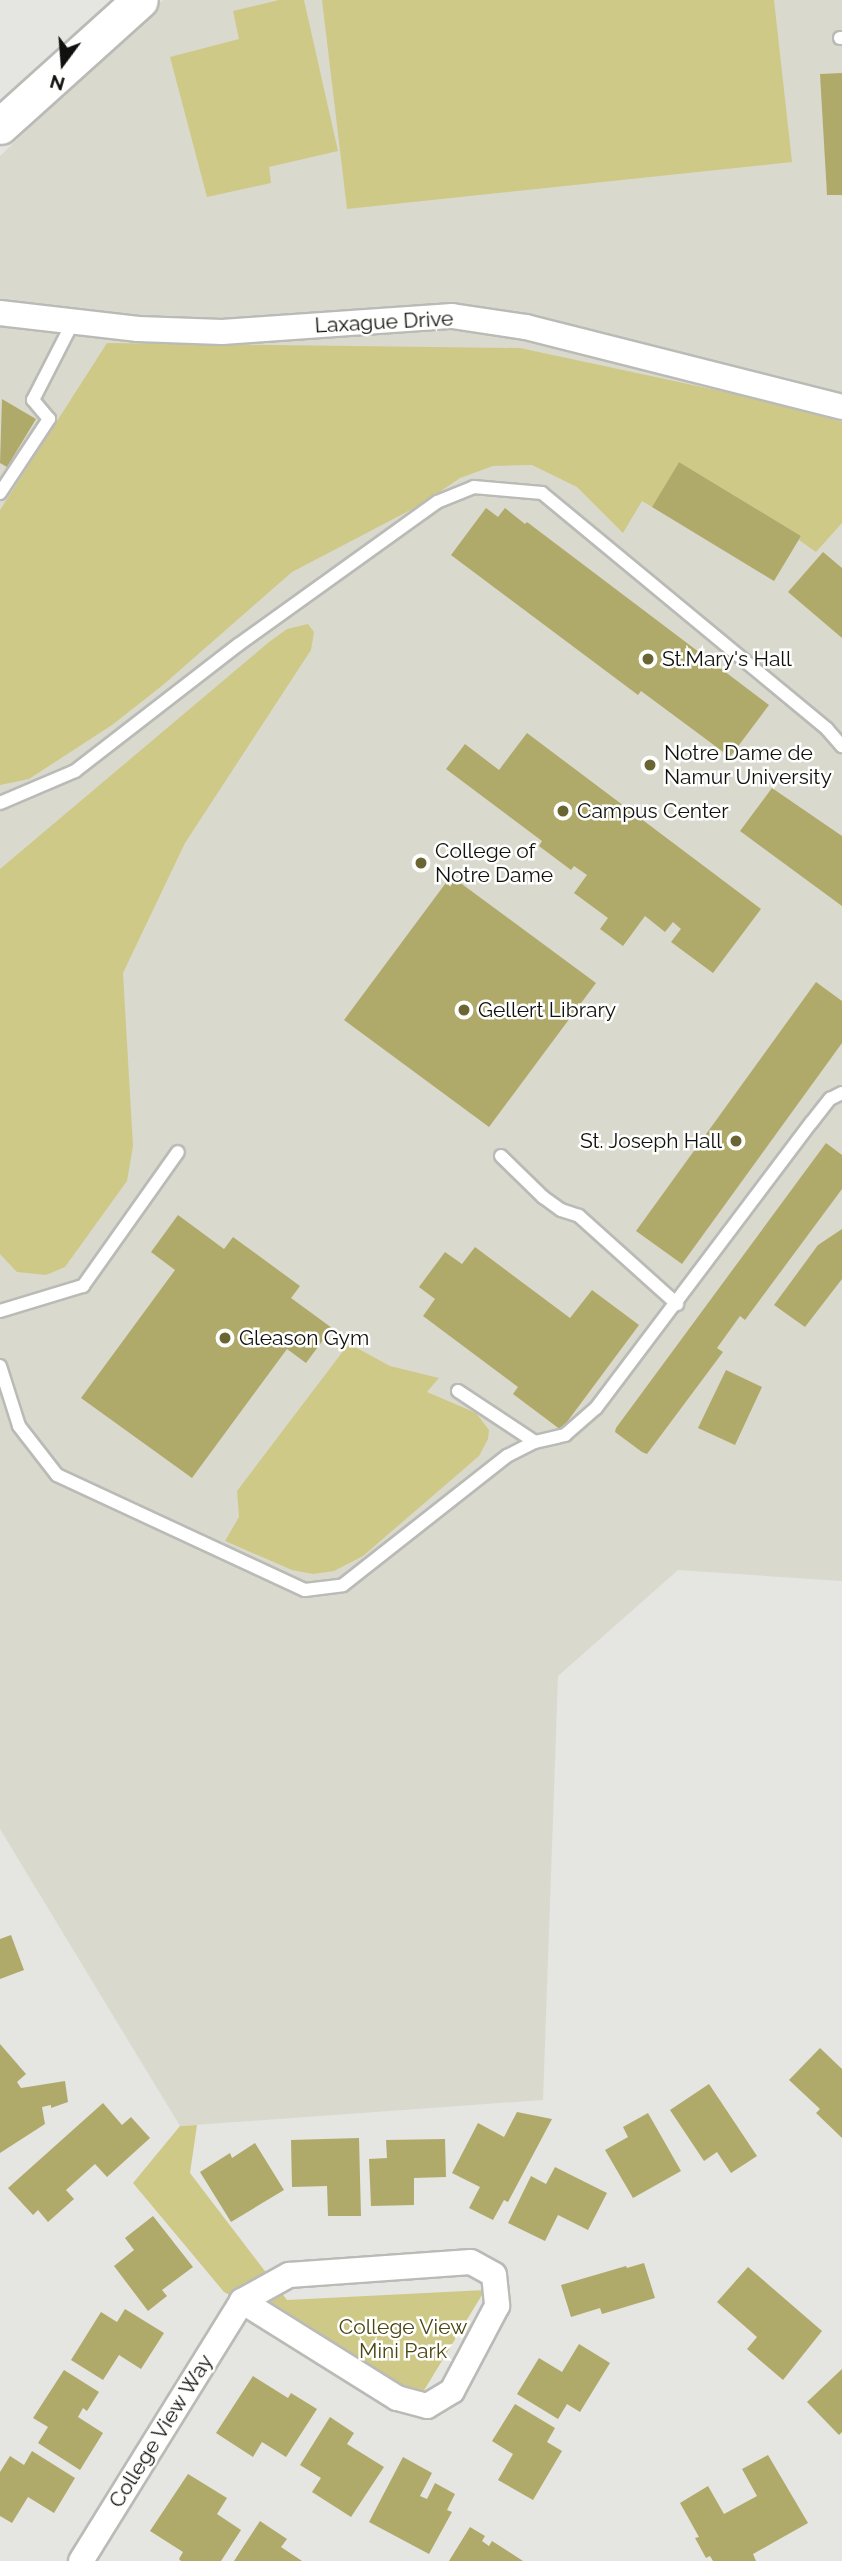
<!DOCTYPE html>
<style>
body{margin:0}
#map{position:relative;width:842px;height:2561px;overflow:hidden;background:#e5e5e1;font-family:Raleway,sans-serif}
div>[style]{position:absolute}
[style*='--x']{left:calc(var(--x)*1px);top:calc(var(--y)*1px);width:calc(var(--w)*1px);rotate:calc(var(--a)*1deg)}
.built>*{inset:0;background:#dad9ce}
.green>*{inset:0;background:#cfc988}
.building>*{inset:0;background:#b0aa6a}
.roads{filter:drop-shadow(2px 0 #babab6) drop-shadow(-2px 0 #babab6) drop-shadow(0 2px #babab6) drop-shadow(0 -2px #babab6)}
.lane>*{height:12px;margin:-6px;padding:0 6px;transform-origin:6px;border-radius:6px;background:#fff}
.street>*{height:24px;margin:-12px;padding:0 12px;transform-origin:12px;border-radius:12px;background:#fff}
.secondary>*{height:35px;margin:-17.5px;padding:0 17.5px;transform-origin:17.5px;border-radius:17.5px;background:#fff}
.dots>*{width:19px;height:19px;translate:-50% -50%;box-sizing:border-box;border:4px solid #fffffe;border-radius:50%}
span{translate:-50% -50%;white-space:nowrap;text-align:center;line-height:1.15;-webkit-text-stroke:5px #fffffe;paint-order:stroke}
.street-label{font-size:21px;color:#10100e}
.poi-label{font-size:21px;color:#10100e}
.left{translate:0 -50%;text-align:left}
.right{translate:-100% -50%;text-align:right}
.park-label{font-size:21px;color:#4b4613}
.north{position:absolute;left:28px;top:28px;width:70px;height:70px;-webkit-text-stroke:5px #fffffe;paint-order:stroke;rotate:196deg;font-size:19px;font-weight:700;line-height:28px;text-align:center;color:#10100e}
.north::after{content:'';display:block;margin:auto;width:24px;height:32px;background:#10100e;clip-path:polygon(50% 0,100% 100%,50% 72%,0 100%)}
</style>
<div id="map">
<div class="built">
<i style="clip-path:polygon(163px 0,842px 0,842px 1581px,678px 1570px,558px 1676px,543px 2100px,180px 2126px,0 1829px,0 156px)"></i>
</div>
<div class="green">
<i style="clip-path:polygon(279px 0,304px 0,338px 151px,269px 167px,271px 183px,207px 197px,170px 57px,239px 39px,233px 11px)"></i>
<i style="clip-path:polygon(322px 0,774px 0,792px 162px,347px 209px)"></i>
<i style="clip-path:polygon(107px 343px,520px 348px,763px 400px,842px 422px,842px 523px,816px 552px,799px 540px,801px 536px,679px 462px,652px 507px,642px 501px,623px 533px,577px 487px,532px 465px,493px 466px,460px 478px,422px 504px,292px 572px,163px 685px,112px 725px,29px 779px,0 785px,0 510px)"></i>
<i style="clip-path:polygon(308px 624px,314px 632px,311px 650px,185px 843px,123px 973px,133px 1146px,127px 1181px,65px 1267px,46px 1275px,17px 1272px,0 1254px,0 869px,269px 642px,287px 629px)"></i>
<i style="clip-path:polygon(347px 1346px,355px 1347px,390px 1366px,439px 1378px,427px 1392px,476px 1413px,489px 1430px,488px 1439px,479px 1456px,363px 1556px,334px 1571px,313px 1574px,292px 1570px,225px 1541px,239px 1517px,237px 1491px)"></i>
<i style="clip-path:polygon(197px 2125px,190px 2173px,287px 2300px,485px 2290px,420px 2397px,224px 2292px,133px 2183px,180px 2126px)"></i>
</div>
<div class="building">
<i style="clip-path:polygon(842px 73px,842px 195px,827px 195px,820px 74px)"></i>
<i style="clip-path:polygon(2px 399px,36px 419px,7px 467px,0 463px)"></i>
<i style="clip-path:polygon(679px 462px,801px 536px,774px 581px,652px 507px)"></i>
<i style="clip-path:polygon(486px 508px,498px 517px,505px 508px,525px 524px,527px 522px,769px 705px,730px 757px,641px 691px,638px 695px,451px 555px)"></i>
<i style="clip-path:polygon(823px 552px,842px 568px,842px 638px,788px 592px)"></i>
<i style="clip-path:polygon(527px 733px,761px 909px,713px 973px,671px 942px,681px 929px,673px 922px,665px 932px,645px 916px,623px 946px,600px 929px,608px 918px,574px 893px,587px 875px,574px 866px,571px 870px,539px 846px,542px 841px,446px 769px,465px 744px,499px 770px)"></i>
<i style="clip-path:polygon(772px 788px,842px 836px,842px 906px,740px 831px)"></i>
<i style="clip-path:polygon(451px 876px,596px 983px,489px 1127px,344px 1020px)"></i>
<i style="clip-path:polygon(816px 982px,842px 1001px,842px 1043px,682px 1264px,636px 1231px)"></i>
<i style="clip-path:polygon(826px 1143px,842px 1155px,842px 1189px,745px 1320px,740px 1316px,717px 1348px,723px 1352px,647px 1454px,642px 1452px,615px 1432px,616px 1428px)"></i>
<i style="clip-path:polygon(178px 1215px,224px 1249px,233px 1237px,300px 1286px,291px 1298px,332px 1328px,306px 1363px,287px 1349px,192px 1478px,81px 1398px,175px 1270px,151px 1252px)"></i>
<i style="clip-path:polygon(842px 1229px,842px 1279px,805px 1327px,774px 1305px,818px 1245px)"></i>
<i style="clip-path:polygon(475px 1247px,570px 1318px,592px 1290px,639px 1325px,561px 1430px,513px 1394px,518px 1387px,423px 1316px,435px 1299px,419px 1287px,445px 1252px,462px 1264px)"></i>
<i style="clip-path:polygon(726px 1370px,762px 1387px,735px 1445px,698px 1428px)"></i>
<i style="clip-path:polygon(11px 1935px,24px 1970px,0 1979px,0 1939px)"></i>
<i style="clip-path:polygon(0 2044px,26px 2074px,17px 2082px,21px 2088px,65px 2081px,68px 2102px,51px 2108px,51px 2105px,42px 2107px,45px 2124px,0 2153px)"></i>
<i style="clip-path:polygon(820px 2048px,842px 2069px,842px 2138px,816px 2113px,820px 2109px,789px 2080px)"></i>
<i style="clip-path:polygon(709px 2084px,757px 2156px,731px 2173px,717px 2152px,704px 2161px,670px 2110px)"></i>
<i style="clip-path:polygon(103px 2103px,122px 2125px,131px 2117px,150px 2138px,107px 2177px,95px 2164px,66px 2190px,74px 2199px,48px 2222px,38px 2210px,33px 2215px,8px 2188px)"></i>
<i style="clip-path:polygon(517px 2112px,552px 2119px,508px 2202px,504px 2200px,493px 2220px,469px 2208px,480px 2187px,452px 2173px,478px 2123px,504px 2137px)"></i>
<i style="clip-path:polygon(648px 2113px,681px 2171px,633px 2198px,605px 2150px,628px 2137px,623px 2127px)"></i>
<i style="clip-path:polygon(359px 2138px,361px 2216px,328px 2216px,327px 2186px,292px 2187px,291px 2140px)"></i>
<i style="clip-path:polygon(445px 2139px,446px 2177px,414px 2178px,414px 2205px,371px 2206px,369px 2159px,387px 2158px,386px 2140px)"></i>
<i style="clip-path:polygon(255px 2143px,284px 2190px,231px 2222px,200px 2172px,230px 2153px,232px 2158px)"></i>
<i style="clip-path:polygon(555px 2167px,607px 2193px,588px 2230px,558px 2215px,545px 2241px,508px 2223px,531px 2176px,546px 2184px)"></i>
<i style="clip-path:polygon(153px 2216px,193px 2267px,162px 2290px,167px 2296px,148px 2311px,114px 2266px,134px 2250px,125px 2238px)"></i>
<i style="clip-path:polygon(644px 2263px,655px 2298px,602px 2314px,600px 2308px,571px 2317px,561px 2285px,626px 2266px,627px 2268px)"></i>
<i style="clip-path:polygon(748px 2267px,822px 2331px,783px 2380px,747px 2349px,757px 2337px,717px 2302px)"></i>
<i style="clip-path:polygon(125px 2309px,164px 2333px,141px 2369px,119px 2355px,103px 2380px,71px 2360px,101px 2312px,117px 2322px)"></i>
<i style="clip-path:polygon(579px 2344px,610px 2363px,580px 2412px,567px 2404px,558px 2419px,517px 2394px,539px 2358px,562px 2372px)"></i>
<i style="clip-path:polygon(842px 2369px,842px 2432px,839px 2435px,807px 2402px)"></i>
<i style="clip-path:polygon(64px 2370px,99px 2392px,87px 2411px,83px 2408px,78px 2417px,103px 2433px,80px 2470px,38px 2443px,48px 2427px,33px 2418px)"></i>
<i style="clip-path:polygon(253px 2376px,288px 2398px,291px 2393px,317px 2409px,286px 2457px,262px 2442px,253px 2457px,216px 2433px)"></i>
<i style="clip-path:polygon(515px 2404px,555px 2428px,547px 2442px,562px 2451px,533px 2500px,498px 2480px,513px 2454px,492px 2441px)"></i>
<i style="clip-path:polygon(330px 2417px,354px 2433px,347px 2444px,384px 2467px,351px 2517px,312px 2492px,321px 2478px,300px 2465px)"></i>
<i style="clip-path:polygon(32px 2451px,75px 2478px,54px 2513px,28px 2497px,12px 2523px,0 2516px,0 2472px,10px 2456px,24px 2465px)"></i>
<i style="clip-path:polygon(768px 2455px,808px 2523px,753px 2554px,756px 2561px,713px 2561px,710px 2556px,706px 2558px,695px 2538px,699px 2537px,680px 2503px,708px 2486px,724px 2514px,757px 2496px,742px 2469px)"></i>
<i style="clip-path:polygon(403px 2457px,432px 2473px,420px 2496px,427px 2499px,435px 2483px,455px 2494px,447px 2510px,452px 2512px,429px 2554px,369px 2522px)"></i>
<i style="clip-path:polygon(188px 2474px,227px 2498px,217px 2514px,241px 2530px,221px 2561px,181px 2561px,179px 2559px,183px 2552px,150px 2531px)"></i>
<i style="clip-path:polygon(260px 2521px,287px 2539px,281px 2547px,302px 2561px,234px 2561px)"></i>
<i style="clip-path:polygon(470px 2527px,485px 2536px,482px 2541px,489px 2546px,492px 2541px,523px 2561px,449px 2561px)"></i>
</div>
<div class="roads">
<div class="lane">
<i style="--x:840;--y:38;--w:2;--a:0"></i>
<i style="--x:0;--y:493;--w:89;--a:-56.5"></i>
<i style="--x:49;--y:419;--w:25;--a:-130"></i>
<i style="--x:33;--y:400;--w:88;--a:-62.9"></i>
<i style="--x:0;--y:803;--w:82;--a:-23.1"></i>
<i style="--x:75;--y:771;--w:206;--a:-37.7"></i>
<i style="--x:238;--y:645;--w:245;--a:-35.7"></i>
<i style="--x:437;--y:502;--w:40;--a:-22"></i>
<i style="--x:474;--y:487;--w:68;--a:5"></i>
<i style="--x:542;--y:493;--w:370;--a:39.6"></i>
<i style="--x:827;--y:729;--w:23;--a:49"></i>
<i style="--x:501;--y:1156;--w:59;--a:44.3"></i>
<i style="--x:543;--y:1197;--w:22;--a:36"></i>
<i style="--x:561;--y:1210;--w:19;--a:18"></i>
<i style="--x:579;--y:1216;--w:132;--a:41.9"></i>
<i style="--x:0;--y:1311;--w:87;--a:-16.8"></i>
<i style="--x:83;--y:1286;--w:164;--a:-54.7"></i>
<i style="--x:0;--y:1366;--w:63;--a:72.4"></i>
<i style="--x:19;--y:1426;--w:62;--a:52.2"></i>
<i style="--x:57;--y:1475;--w:273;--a:24.9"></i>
<i style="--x:305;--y:1590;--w:38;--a:-7"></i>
<i style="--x:343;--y:1585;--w:209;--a:-38.2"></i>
<i style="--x:507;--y:1456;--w:31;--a:-27"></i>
<i style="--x:535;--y:1442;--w:31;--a:-13"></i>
<i style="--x:565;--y:1435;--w:41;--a:-41.1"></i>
<i style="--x:596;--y:1408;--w:357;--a:-53"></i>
<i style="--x:811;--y:1123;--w:31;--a:-52"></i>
<i style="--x:830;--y:1099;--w:13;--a:-27"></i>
<i style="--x:458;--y:1391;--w:92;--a:33.5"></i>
</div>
<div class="street">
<i style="--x:0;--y:313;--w:139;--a:6.6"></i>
<i style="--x:138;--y:329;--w:84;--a:2"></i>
<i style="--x:222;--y:332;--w:231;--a:-4"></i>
<i style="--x:452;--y:316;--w:75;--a:8.5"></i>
<i style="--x:526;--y:327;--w:326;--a:14.2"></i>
<i style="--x:471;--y:2262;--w:26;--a:29"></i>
<i style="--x:494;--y:2275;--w:31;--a:84"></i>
<i style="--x:497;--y:2306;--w:96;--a:117.9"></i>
<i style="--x:452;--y:2391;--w:29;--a:149"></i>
<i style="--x:427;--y:2406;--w:31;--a:-165"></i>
<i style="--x:397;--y:2398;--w:183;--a:-148"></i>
<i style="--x:242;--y:2301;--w:54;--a:-29"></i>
<i style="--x:289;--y:2275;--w:182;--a:-4.1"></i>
<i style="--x:81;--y:2561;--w:306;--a:-58.2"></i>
</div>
<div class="secondary">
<i style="--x:0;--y:126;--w:188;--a:-42"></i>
</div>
</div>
<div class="dots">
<i style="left:648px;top:659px;background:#6a6532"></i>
<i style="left:650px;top:765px;background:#6a6532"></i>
<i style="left:563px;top:811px;background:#6a6532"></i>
<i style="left:421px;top:863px;background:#6a6532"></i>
<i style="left:464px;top:1010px;background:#6a6532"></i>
<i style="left:736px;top:1141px;background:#6a6532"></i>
<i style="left:225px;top:1338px;background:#6a6532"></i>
</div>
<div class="street-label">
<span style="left:384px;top:322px;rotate:-3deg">Laxague Drive</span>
<span style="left:161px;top:2431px;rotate:-58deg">College View Way</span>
</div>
<div class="poi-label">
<span class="left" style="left:662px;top:659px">St.Mary's Hall</span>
<span class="left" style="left:664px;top:765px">Notre Dame de<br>Namur University</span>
<span class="left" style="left:577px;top:811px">Campus Center</span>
<span class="left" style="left:435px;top:863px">College of<br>Notre Dame</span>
<span class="left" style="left:478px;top:1010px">Gellert Library</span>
<span class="right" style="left:722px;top:1141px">St. Joseph Hall</span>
<span class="left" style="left:239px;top:1338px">Gleason Gym</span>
</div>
<div class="park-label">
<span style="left:403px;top:2339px">College View<br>Mini Park</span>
</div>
<div class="north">N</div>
</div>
